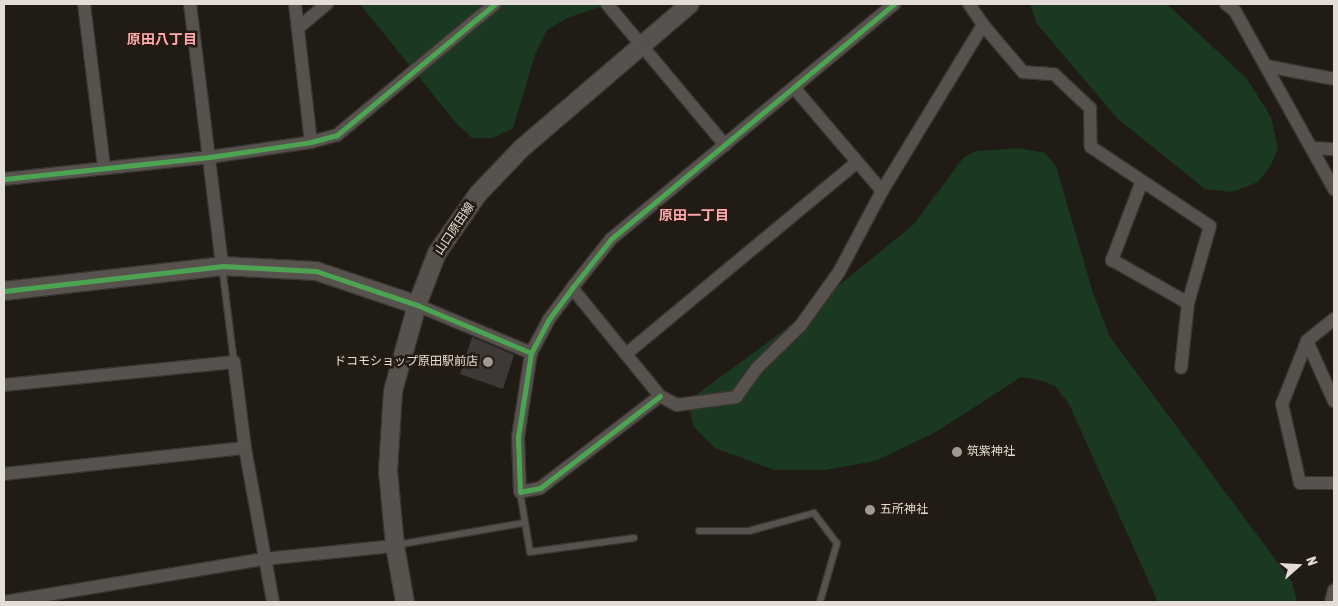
<!DOCTYPE html>
<meta charset="utf-8">
<style>
body{margin:0}
#map{position:relative;width:1338px;height:606px;overflow:hidden;background:#211b16;font-family:"Asap Condensed","Noto Sans JP",sans-serif}
div>[style]{position:absolute}
[style*='--x']{left:calc(var(--x)*1px);top:calc(var(--y)*1px);width:calc(var(--w)*1px);rotate:calc(var(--a)*1deg)}
.green>*{inset:0;background:#1b3920}
.building>*{inset:0;background:#3e3937}
.roads{filter:drop-shadow(1px 0 #393531) drop-shadow(-1px 0 #393531) drop-shadow(0 1px #393531) drop-shadow(0 -1px #393531)}
.lane>*{height:6px;margin:-3px;padding:0 3px;transform-origin:3px;border-radius:3px;background:#57524e}
.street>*{height:12px;margin:-6px;padding:0 6px;transform-origin:6px;border-radius:6px;background:#57524e}
.secondary>*{height:18px;margin:-9px;padding:0 9px;transform-origin:9px;border-radius:9px;background:#57524e}
.cycleway>*{height:5px;margin:-2.5px;padding:0 2.5px;transform-origin:2.5px;border-radius:2.5px;background:#4ca352}
.dots>*{width:14px;height:14px;translate:-50% -50%;box-sizing:border-box;border:2px solid #251b12;border-radius:50%}
span{translate:-50% -50%;white-space:nowrap;text-align:center;line-height:1.15;-webkit-text-stroke:5px #251b12;paint-order:stroke}
.street-label{font-size:12px;color:#e4ddd7}
.poi-label{font-size:12px;color:#e4ddd7}
.right{translate:-100% -50%;text-align:right}
.left{translate:0 -50%;text-align:left}
.neighbourhood-label{font-size:14px;color:#ffaaad;font-weight:700}
.frame{position:absolute;inset:0;border:5px solid #e4ddd7;pointer-events:none}
.north{position:absolute;left:1273px;top:541px;width:50px;height:50px;-webkit-text-stroke:4px #251b12;paint-order:stroke;rotate:71deg;font-size:14px;font-weight:700;line-height:20px;text-align:center;color:#e4ddd7}
.north::after{content:'';display:block;margin:auto;width:18px;height:22px;background:#e4ddd7;clip-path:polygon(50% 0,100% 100%,50% 72%,0 100%)}
</style>
<div id="map">
<div class="green">
<i style="clip-path:polygon(360px 4px,609px 4px,567px 18px,547px 30px,535px 55px,513px 128px,492px 138px,472px 138px,456px 123px)"></i>
<i style="clip-path:polygon(1030px 4px,1167px 4px,1247px 79px,1271px 117px,1278px 148px,1271px 165px,1258px 182px,1232px 192px,1205px 189px,1117px 118px,1037px 24px)"></i>
<i style="clip-path:polygon(1019px 148px,1045px 153px,1056px 166px,1093px 293px,1110px 337px,1292px 582px,1297px 602px,1158px 602px,1069px 404px,1055px 386px,1039px 380px,1021px 377px,936px 432px,875px 461px,825px 470px,774px 470px,715px 448px,693px 426px,689px 400px,783px 331px,913px 225px,964px 157px,977px 151px)"></i>
</div>
<div class="building">
<i style="clip-path:polygon(472px 337px,514px 355px,503px 389px,460px 374px)"></i>
</div>
<div class="roads">
<div class="lane">
<i style="--x:222;--y:266;--w:97;--a:82.9"></i>
<i style="--x:520;--y:492;--w:61;--a:80.5"></i>
<i style="--x:530;--y:552;--w:105;--a:-7.7"></i>
<i style="--x:699;--y:531;--w:50;--a:0"></i>
<i style="--x:749;--y:531;--w:67;--a:-15.5"></i>
<i style="--x:814;--y:513;--w:38;--a:53"></i>
<i style="--x:837;--y:543;--w:61;--a:106.1"></i>
<i style="--x:396;--y:545;--w:130;--a:-9.8"></i>
</div>
<div class="street">
<i style="--x:84;--y:4;--w:165;--a:83"></i>
<i style="--x:190;--y:4;--w:264;--a:83"></i>
<i style="--x:295;--y:4;--w:139;--a:83.4"></i>
<i style="--x:607;--y:4;--w:184;--a:50.1"></i>
<i style="--x:969;--y:4;--w:25;--a:56"></i>
<i style="--x:983;--y:25;--w:62;--a:49.6"></i>
<i style="--x:1023;--y:72;--w:31;--a:4"></i>
<i style="--x:1054;--y:74;--w:50;--a:43.4"></i>
<i style="--x:1090;--y:108;--w:39;--a:89"></i>
<i style="--x:1091;--y:147;--w:143;--a:33.6"></i>
<i style="--x:1210;--y:226;--w:80;--a:105.9"></i>
<i style="--x:1188;--y:303;--w:65;--a:96.1"></i>
<i style="--x:1226;--y:4;--w:11;--a:38"></i>
<i style="--x:1235;--y:11;--w:204;--a:60.9"></i>
<i style="--x:298;--y:28;--w:38;--a:-40"></i>
<i style="--x:1266;--y:66;--w:69;--a:10.8"></i>
<i style="--x:795;--y:89;--w:134;--a:49.5"></i>
<i style="--x:1312;--y:148;--w:22;--a:3"></i>
<i style="--x:4;--y:179;--w:207;--a:-6.1"></i>
<i style="--x:210;--y:157;--w:102;--a:-8.4"></i>
<i style="--x:311;--y:142;--w:27;--a:-15"></i>
<i style="--x:337;--y:135;--w:205;--a:-39.7"></i>
<i style="--x:1142;--y:181;--w:85;--a:110.8"></i>
<i style="--x:1112;--y:260;--w:87;--a:29.5"></i>
<i style="--x:572;--y:288;--w:139;--a:50.8"></i>
<i style="--x:660;--y:396;--w:19;--a:28"></i>
<i style="--x:677;--y:405;--w:60;--a:-7.7"></i>
<i style="--x:736;--y:397;--w:37;--a:-54"></i>
<i style="--x:758;--y:367;--w:60;--a:-44.3"></i>
<i style="--x:801;--y:325;--w:65;--a:-54.4"></i>
<i style="--x:839;--y:272;--w:92;--a:-62"></i>
<i style="--x:882;--y:191;--w:194;--a:-58.7"></i>
<i style="--x:417;--y:305;--w:124;--a:22.8"></i>
<i style="--x:1334;--y:319;--w:35;--a:141"></i>
<i style="--x:1307;--y:341;--w:66;--a:65.8"></i>
<i style="--x:1307;--y:341;--w:68;--a:111.6"></i>
<i style="--x:1282;--y:404;--w:81;--a:77.2"></i>
<i style="--x:1300;--y:483;--w:34;--a:0"></i>
<i style="--x:626;--y:354;--w:298;--a:-39.7"></i>
<i style="--x:4;--y:385;--w:231;--a:-5.7"></i>
<i style="--x:234;--y:362;--w:87;--a:82.7"></i>
<i style="--x:245;--y:448;--w:157;--a:79.7"></i>
<i style="--x:660;--y:396;--w:151;--a:142.5"></i>
<i style="--x:540;--y:488;--w:20;--a:169"></i>
<i style="--x:520;--y:492;--w:55;--a:-92.1"></i>
<i style="--x:518;--y:437;--w:85;--a:-81.2"></i>
<i style="--x:531;--y:353;--w:38;--a:-62"></i>
<i style="--x:549;--y:319;--w:39;--a:-53"></i>
<i style="--x:572;--y:288;--w:63;--a:-51.5"></i>
<i style="--x:611;--y:239;--w:368;--a:-39.7"></i>
<i style="--x:4;--y:474;--w:242;--a:-6.2"></i>
<i style="--x:4;--y:602;--w:264;--a:-9.4"></i>
<i style="--x:264;--y:559;--w:132;--a:-5.7"></i>
<i style="--x:1331;--y:602;--w:12;--a:-76"></i>
</div>
<div class="secondary">
<i style="--x:4;--y:291;--w:219;--a:-6.5"></i>
<i style="--x:222;--y:266;--w:94;--a:3"></i>
<i style="--x:316;--y:271;--w:107;--a:18.6"></i>
<i style="--x:405;--y:602;--w:57;--a:-100.1"></i>
<i style="--x:395;--y:546;--w:75;--a:-95.3"></i>
<i style="--x:388;--y:471;--w:80;--a:-86.4"></i>
<i style="--x:393;--y:391;--w:89;--a:-74.4"></i>
<i style="--x:417;--y:305;--w:56;--a:-69"></i>
<i style="--x:437;--y:253;--w:72;--a:-55.2"></i>
<i style="--x:478;--y:194;--w:64;--a:-46.3"></i>
<i style="--x:522;--y:148;--w:221;--a:-40.6"></i>
</div>
</div>
<div class="cycleway">
<i style="--x:4;--y:179;--w:207;--a:-6.1"></i>
<i style="--x:210;--y:157;--w:102;--a:-8.4"></i>
<i style="--x:311;--y:142;--w:27;--a:-15"></i>
<i style="--x:337;--y:135;--w:205;--a:-39.7"></i>
<i style="--x:4;--y:291;--w:219;--a:-6.5"></i>
<i style="--x:222;--y:266;--w:94;--a:3"></i>
<i style="--x:316;--y:271;--w:107;--a:18.6"></i>
<i style="--x:417;--y:305;--w:124;--a:22.8"></i>
<i style="--x:660;--y:396;--w:151;--a:142.5"></i>
<i style="--x:540;--y:488;--w:20;--a:169"></i>
<i style="--x:520;--y:492;--w:55;--a:-92.1"></i>
<i style="--x:518;--y:437;--w:85;--a:-81.2"></i>
<i style="--x:531;--y:353;--w:38;--a:-62"></i>
<i style="--x:549;--y:319;--w:39;--a:-53"></i>
<i style="--x:572;--y:288;--w:63;--a:-51.5"></i>
<i style="--x:611;--y:239;--w:368;--a:-39.7"></i>
</div>
<div class="dots">
<i style="left:488px;top:362px;background:#a09993"></i>
<i style="left:957px;top:452px;background:#a09993"></i>
<i style="left:870px;top:510px;background:#a09993"></i>
</div>
<div class="street-label">
<span style="left:455px;top:229px;rotate:-56deg">山口原田線</span>
</div>
<div class="poi-label">
<span class="right" style="left:478px;top:362px">ドコモショップ原田駅前店</span>
<span class="left" style="left:967px;top:452px">筑紫神社</span>
<span class="left" style="left:880px;top:510px">五所神社</span>
</div>
<div class="neighbourhood-label">
<span style="left:162px;top:39px">原田八丁目</span>
<span style="left:694px;top:215px">原田一丁目</span>
</div>
<div class="frame"></div>
<div class="north">N</div>
</div>
